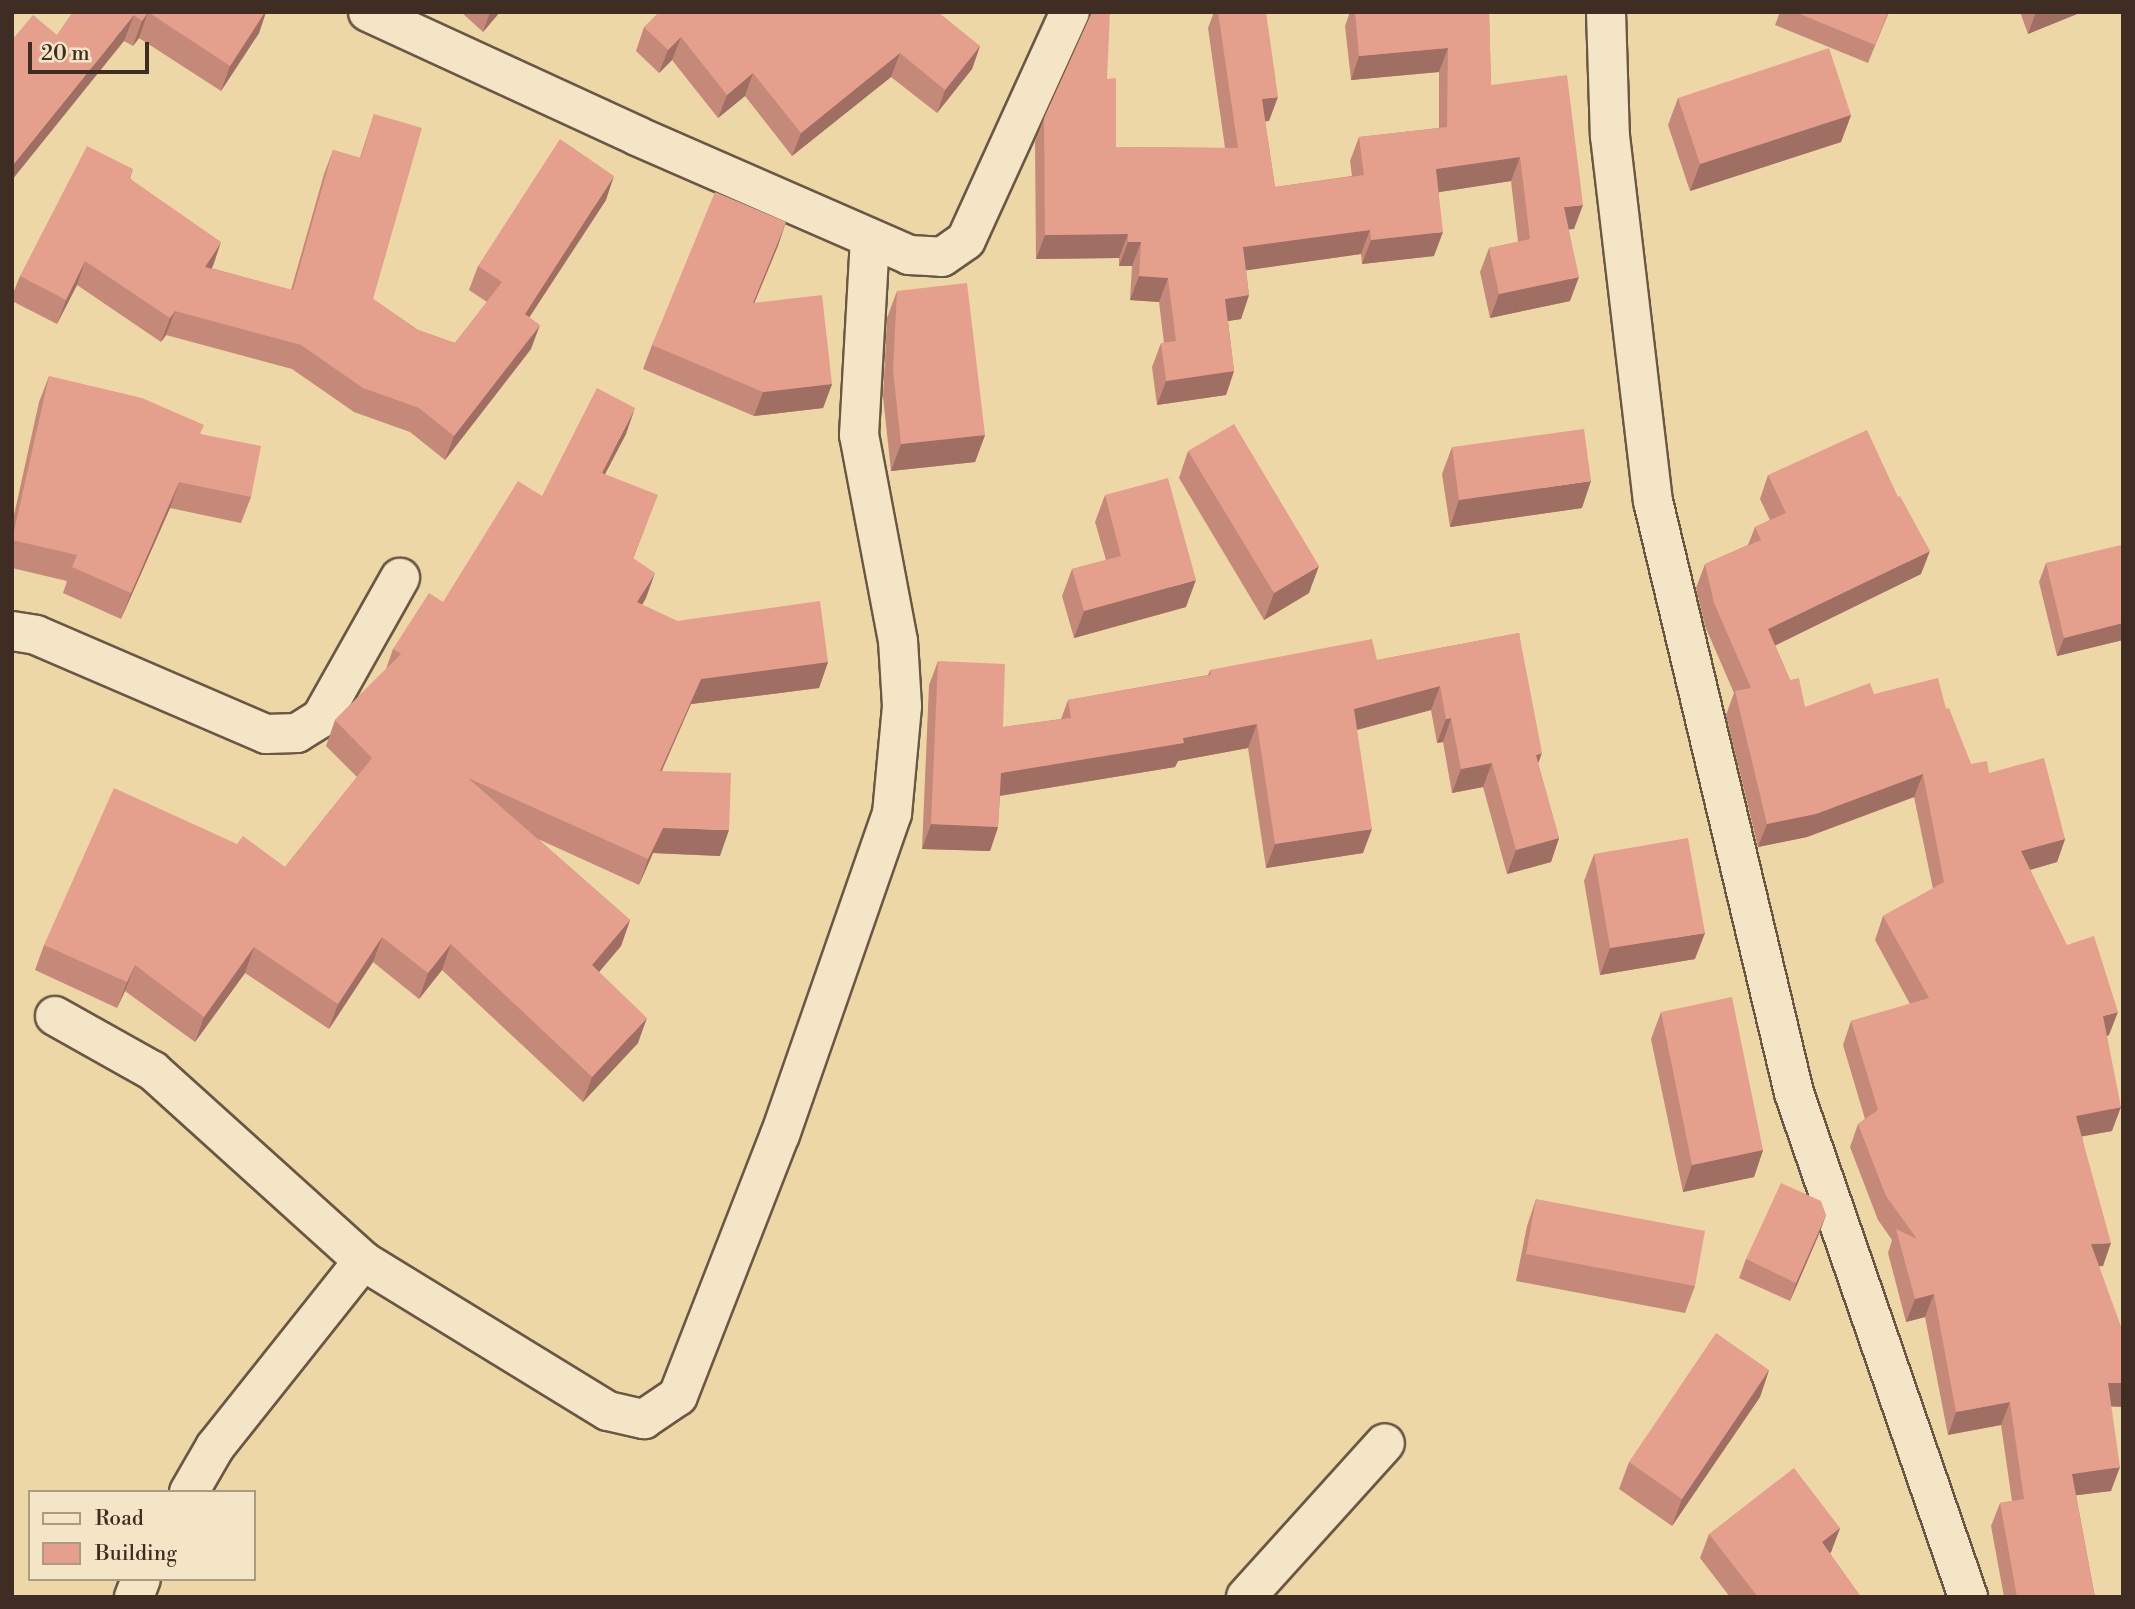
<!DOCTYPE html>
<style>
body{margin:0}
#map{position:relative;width:2135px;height:1609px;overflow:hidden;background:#edd7a7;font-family:"Libre Bodoni",serif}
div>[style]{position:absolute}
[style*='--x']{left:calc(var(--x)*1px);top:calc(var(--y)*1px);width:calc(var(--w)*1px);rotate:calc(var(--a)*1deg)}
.roads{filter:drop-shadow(2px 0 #6a5744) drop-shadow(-2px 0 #6a5744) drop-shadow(0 2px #6a5744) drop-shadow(0 -2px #6a5744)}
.street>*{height:38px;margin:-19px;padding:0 19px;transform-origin:19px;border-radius:19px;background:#f3e5c6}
.wall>*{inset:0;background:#c58979}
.shaded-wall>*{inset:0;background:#a06f63}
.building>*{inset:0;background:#e59f8d}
span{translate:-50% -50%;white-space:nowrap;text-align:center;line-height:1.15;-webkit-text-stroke:5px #f3e5c6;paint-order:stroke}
.frame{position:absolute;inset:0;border:14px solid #3f2c23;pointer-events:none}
.legend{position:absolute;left:28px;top:1490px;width:228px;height:91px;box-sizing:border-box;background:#f3e5c6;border:2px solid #ab9b85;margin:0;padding:9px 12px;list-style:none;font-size:21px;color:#3f2c23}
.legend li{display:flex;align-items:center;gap:14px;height:35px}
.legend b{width:35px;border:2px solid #ab9b85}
.scale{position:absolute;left:28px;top:42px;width:121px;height:32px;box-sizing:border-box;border:4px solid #3f2c23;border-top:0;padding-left:9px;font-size:21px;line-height:24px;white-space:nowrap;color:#3f2c23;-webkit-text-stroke:5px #f3e5c6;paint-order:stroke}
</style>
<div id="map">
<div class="roads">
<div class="street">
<i style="--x:368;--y:12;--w:296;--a:24.7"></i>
<i style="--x:637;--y:136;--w:297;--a:23.6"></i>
<i style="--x:909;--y:255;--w:33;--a:3"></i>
<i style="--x:942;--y:257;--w:29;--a:-35"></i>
<i style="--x:966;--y:240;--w:251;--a:-65.5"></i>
<i style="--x:1606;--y:12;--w:124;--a:88.2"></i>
<i style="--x:1610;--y:136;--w:368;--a:83.3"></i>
<i style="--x:1653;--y:501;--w:609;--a:76.6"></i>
<i style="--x:1794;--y:1093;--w:533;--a:70.95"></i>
<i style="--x:12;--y:631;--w:24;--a:9"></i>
<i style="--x:36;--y:635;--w:250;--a:23.3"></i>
<i style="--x:266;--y:734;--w:31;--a:-2"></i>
<i style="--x:297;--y:733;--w:28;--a:-32"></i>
<i style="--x:321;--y:718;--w:161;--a:-60.6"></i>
<i style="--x:55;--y:1016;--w:112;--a:29.3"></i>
<i style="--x:153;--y:1071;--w:283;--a:42.1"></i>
<i style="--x:363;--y:1261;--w:287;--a:31.5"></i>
<i style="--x:608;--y:1411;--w:37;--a:13"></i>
<i style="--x:644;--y:1419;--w:41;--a:-34.1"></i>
<i style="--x:678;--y:1396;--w:280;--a:-68.7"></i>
<i style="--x:780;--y:1135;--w:340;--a:-70.8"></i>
<i style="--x:892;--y:814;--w:108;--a:-84.7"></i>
<i style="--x:902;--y:706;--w:65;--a:-93.5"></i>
<i style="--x:898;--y:641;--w:210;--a:-100.7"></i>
<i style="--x:859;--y:435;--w:197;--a:-86.8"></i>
<i style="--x:189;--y:1492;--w:52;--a:-60"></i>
<i style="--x:215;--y:1447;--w:238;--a:-51.5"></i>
<i style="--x:134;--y:1597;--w:19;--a:-69"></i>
<i style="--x:1246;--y:1597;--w:207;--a:-47.9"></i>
</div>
</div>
<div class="wall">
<i style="clip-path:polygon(73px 12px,266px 12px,259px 33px,221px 91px,139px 38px,133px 46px,124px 41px,57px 35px)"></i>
<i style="clip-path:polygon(461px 12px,500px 12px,483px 32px)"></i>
<i style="clip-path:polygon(1214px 12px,1266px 12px,1269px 121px,1265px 121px,1275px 187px,1352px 176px,1350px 161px,1359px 137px,1439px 128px,1439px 72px,1351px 80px,1345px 26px,1350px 12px,1489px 12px,1491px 85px,1574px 229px,1569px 229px,1570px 301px,1490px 318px,1480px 272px,1489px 248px,1518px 242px,1511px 181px,1439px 192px,1434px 256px,1362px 264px,1361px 254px,1246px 270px,1249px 295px,1241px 319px,1228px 321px,1234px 371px,1226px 395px,1157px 405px,1152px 367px,1161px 343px,1164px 343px,1159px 302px,1130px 300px,1132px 266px,1119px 266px,1119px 258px,1036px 259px,1035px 142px,1044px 118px,1107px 79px,1116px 147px,1225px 148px,1208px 28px)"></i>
<i style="clip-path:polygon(1780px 12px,1889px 12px,1868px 63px,1775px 25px)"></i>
<i style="clip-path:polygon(2020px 12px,2082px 12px,2028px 34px)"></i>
<i style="clip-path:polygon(644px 27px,980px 46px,972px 69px,937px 113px,891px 77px,792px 156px,745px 96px,718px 118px,672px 60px,659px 73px,636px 51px)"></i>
<i style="clip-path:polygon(1678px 98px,1851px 115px,1841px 142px,1690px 191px,1668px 125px)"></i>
<i style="clip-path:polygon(374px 114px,373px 299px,418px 330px,455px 343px,487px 302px,469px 290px,478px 266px,606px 200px,529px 317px,531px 349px,445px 460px,410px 432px,354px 412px,292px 369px,166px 335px,161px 342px,77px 285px,57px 324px,12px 301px,12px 296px,20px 276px,133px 169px,130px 178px,213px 266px,211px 268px,291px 290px,324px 174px,333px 150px,360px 158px)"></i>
<i style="clip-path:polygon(786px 222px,754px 303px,832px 384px,823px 408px,754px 416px,643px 369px,652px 345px)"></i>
<i style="clip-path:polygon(897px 291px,985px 435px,975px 462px,891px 471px,883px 397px,887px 318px)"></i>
<i style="clip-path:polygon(49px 376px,201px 434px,251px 497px,241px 523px,170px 508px,121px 619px,63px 593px,67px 581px,12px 568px,12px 524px,39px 402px)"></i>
<i style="clip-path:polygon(626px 434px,605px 474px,648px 520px,633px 559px,646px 598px,642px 605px,677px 621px,828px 662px,819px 688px,691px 704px,662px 771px,720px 856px,653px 853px,639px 885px,538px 839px,630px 920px,621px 946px,599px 972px,638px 1043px,583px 1102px,442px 970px,419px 999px,373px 962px,329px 1029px,245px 973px,195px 1042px,125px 991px,117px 1008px,35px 970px,44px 945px,285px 867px,357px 777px,326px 746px,335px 720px,386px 669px,393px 649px,443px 602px,542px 496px)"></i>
<i style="clip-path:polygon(1452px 447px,1582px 508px,1450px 527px,1442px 474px)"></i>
<i style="clip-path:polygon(1188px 451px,1309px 593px,1264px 620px,1179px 478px)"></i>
<i style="clip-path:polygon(1768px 475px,1921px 574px,1775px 645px,1790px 680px,1805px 707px,1874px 694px,1946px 709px,1971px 764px,1989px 773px,2065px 839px,2057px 862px,2030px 870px,2109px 1035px,2107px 1036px,2112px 1131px,2082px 1136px,2103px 1266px,2099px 1266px,2111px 1407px,2111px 1491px,2076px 1495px,2095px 1597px,2004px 1597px,1991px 1526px,2000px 1503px,2012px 1501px,2001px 1425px,1948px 1435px,1925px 1317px,1906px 1322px,1888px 1253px,1892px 1240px,1878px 1220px,1850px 1147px,1858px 1124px,1865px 1119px,1843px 1045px,1851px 1021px,1910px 1004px,1875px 940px,1883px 916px,1933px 889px,1914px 797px,1807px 837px,1758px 847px,1726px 715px,1734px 693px,1705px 626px,1696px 588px,1705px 564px,1748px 545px,1755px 527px,1770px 520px,1760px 499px)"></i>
<i style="clip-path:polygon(1105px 495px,1186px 607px,1074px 638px,1062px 596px,1072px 569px,1106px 560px,1095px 522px)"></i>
<i style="clip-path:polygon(2123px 550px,2123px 640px,2057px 656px,2039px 582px,2046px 563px)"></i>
<i style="clip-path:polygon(1519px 633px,1538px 764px,1559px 838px,1551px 862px,1507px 874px,1483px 787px,1452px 793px,1443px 742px,1437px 743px,1431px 710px,1357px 730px,1363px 853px,1266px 868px,1248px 748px,1178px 761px,1175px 767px,1000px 796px,998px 827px,990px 851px,922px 849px,929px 685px,938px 661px,1003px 727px,1061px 719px,1068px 700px,1208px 675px,1210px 670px,1377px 660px)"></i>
<i style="clip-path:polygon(1594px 854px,1695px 959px,1600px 975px,1584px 881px)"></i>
<i style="clip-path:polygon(1661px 1012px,1763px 1150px,1754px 1177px,1683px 1192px,1651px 1039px)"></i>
<i style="clip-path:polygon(1536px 1199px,1695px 1286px,1685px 1313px,1516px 1281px,1527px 1226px)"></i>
<i style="clip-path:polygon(1826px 1215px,1819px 1234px,1790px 1301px,1739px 1278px,1746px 1259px)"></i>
<i style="clip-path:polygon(1769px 1370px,1760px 1397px,1672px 1526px,1619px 1489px,1629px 1462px)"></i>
<i style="clip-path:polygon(1840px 1528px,1831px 1552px,1830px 1554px,1861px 1597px,1730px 1597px,1700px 1558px,1709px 1534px)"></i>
</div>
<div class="shaded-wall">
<i style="clip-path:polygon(148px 12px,139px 38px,133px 46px,142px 21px)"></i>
<i style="clip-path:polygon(265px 12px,266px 12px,259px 33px,221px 91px,230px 66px)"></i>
<i style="clip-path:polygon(490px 12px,500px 12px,483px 32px)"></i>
<i style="clip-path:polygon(2036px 12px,2082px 12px,2028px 34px)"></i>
<i style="clip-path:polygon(134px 15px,124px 41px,12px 180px,12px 166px)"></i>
<i style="clip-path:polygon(681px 37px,672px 60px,659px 73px,668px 50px)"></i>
<i style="clip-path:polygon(980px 46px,972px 69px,937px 113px,945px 90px)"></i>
<i style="clip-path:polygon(1448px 48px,1439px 72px,1351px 80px,1359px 56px)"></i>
<i style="clip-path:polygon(900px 53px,891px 77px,792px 156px,801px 133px)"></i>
<i style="clip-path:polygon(753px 73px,745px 96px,718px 118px,727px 95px)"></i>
<i style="clip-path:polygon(1278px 97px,1269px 121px,1253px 123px,1262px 99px)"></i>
<i style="clip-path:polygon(1851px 115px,1841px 142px,1690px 191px,1700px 164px)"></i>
<i style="clip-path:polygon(1520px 157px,1511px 181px,1427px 194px,1436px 169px)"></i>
<i style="clip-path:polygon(614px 176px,606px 200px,516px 338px,525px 314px)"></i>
<i style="clip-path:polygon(1583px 205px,1574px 229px,1555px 231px,1564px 207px)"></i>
<i style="clip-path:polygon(786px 222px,778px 246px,744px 328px,753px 303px)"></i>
<i style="clip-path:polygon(1370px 230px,1361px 254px,1235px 272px,1243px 247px)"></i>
<i style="clip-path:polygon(1443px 232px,1434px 256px,1362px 264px,1371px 240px)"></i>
<i style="clip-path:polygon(1128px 234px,1119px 258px,1036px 259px,1045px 235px)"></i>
<i style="clip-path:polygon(221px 242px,213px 266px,196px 291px,205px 267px)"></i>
<i style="clip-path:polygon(1128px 242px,1141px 242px,1132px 266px,1119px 266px)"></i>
<i style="clip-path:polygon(85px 261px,77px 285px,57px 324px,66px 300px)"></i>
<i style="clip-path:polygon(1139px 276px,1168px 278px,1159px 302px,1130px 300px)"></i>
<i style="clip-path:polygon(1579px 277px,1570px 301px,1490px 318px,1499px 294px)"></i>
<i style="clip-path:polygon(1249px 295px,1241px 319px,1216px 323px,1225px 299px)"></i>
<i style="clip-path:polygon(175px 311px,166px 335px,161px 342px,170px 318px)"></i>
<i style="clip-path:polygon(540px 325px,531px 349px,445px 460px,454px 436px)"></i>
<i style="clip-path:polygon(1234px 371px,1226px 395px,1157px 405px,1166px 381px)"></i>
<i style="clip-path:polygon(832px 384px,823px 408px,754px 416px,763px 392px)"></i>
<i style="clip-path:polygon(635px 408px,626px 434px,592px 499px,602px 473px)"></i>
<i style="clip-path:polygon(985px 435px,975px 462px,891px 471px,901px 444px)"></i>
<i style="clip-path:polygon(1591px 481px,1582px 508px,1450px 527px,1459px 500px)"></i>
<i style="clip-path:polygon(179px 482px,170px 508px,121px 619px,131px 593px)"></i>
<i style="clip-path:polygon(1930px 551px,1921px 574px,1760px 653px,1768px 629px)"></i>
<i style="clip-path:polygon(1319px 566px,1309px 593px,1264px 620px,1274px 593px)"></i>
<i style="clip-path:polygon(655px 573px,646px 598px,628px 628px,637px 602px)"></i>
<i style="clip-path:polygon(1196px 580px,1186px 607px,1074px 638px,1084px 611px)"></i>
<i style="clip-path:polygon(2123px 623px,2123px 640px,2057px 656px,2064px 638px)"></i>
<i style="clip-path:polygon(828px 662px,819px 688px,691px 704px,650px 796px,660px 771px,701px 679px)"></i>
<i style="clip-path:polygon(1440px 686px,1431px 710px,1345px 733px,1354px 709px)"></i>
<i style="clip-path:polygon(1451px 718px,1443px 742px,1437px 743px,1446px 719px)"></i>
<i style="clip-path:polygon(1257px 724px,1248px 748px,1178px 761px,1175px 767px,992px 797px,1001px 773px)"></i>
<i style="clip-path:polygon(1542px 753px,1533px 777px,1536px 755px)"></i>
<i style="clip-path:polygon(1492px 763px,1483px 787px,1452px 793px,1461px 769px)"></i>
<i style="clip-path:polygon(1923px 774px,1914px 797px,1807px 837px,1758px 847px,1767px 824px)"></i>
<i style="clip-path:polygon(931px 824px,998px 827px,990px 851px,922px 849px)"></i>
<i style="clip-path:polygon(663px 828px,729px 830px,720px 856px,653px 853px,639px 885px,648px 859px)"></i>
<i style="clip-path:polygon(1372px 829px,1363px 853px,1266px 868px,1275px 844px)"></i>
<i style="clip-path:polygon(1559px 838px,1551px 862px,1507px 874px,1516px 850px)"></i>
<i style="clip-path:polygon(2065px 839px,2057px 862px,2012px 875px,2021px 851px)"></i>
<i style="clip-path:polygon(630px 920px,621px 946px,583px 991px,592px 965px)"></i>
<i style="clip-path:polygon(1705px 933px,1695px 959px,1600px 975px,1610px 948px)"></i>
<i style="clip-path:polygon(382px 937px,373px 962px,329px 1029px,338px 1004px)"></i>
<i style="clip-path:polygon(451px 944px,442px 970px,419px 999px,428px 973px)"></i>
<i style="clip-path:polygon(254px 947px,245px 973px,195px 1042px,204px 1017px)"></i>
<i style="clip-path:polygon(135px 965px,125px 991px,117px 1008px,127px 982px)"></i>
<i style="clip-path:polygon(2118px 1012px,2109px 1035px,2094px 1040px,2103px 1016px)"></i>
<i style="clip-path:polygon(647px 1018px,638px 1043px,583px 1102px,592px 1077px)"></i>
<i style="clip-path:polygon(2121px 1107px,2112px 1131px,2068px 1139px,2076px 1116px)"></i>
<i style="clip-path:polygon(1763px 1150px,1754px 1177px,1683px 1192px,1692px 1165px)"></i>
<i style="clip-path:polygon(1826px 1215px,1819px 1234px,1790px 1301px,1796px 1283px)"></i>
<i style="clip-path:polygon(2111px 1243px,2103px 1266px,2082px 1268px,2091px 1244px)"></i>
<i style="clip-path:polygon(1934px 1294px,1925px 1317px,1906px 1322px,1915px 1299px)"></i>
<i style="clip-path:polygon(1769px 1370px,1760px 1397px,1672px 1526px,1682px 1499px)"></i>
<i style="clip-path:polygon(2108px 1383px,2123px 1383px,2123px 1407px,2099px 1406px)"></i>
<i style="clip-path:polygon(2010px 1402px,2001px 1425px,1948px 1435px,1956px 1412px)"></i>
<i style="clip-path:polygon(2120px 1467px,2111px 1491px,2063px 1497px,2072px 1474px)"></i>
<i style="clip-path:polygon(1840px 1528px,1831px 1552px,1813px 1567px,1822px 1542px)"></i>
</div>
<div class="building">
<i style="clip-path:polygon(73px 12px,148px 12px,142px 21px,134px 15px,12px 166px,12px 40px,33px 15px,57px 35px)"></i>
<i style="clip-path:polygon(148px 12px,265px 12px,230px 66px)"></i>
<i style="clip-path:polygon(659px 12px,938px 12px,980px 46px,945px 90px,900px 53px,801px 133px,753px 73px,727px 95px,681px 37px,668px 50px,644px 27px)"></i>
<i style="clip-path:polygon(1092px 12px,1110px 12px,1107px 79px,1116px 78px,1116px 147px,1238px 148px,1218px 12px,1266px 12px,1278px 97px,1262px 99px,1275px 187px,1364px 175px,1359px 137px,1447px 127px,1448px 48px,1359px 56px,1355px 12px,1489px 12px,1491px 85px,1567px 75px,1583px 205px,1564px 207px,1579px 277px,1499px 294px,1489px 248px,1530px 239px,1520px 157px,1436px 169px,1443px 232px,1371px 240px,1370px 230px,1243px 247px,1249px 295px,1225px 299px,1234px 371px,1166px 381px,1161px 343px,1176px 341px,1168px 278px,1139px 276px,1141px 242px,1128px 242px,1128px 234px,1045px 235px,1044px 118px)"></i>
<i style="clip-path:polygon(1795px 12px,1888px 12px,1875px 45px)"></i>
<i style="clip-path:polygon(1829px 48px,1851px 115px,1700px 164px,1678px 98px)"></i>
<i style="clip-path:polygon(374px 114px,422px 128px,373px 299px,418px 330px,455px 343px,502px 282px,478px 266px,560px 139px,614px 176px,525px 314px,540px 325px,454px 436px,419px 408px,363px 388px,301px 345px,175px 311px,170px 318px,85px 261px,66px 300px,20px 276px,87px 146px,133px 169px,129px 178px,221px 242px,205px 267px,293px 290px,333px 150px,361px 158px)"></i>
<i style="clip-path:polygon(715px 192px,786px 222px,753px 303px,822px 295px,832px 384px,763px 392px,652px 345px)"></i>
<i style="clip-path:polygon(967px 283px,985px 435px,901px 444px,893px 370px,897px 291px)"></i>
<i style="clip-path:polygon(49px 376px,142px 398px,204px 425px,200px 434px,261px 446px,251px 497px,179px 482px,131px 593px,72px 567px,77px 555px,12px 540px)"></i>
<i style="clip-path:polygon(597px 388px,635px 408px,602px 473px,658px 495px,633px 558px,655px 573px,637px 602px,677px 621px,820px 601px,828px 662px,701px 679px,660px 771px,731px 773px,729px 830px,663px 828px,648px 859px,468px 778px,630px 920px,592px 965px,647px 1018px,592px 1077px,451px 944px,428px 973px,382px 937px,338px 1004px,254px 947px,204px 1017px,135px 965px,127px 982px,44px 945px,114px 788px,237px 844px,243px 836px,285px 867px,372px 758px,335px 720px,401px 654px,393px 649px,429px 593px,443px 602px,518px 481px,542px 496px)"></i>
<i style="clip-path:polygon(1234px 424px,1319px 566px,1274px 593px,1188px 451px)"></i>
<i style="clip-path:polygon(1584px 429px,1591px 481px,1459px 500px,1452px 447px)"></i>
<i style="clip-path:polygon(1867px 430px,1898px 497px,1900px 496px,1930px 551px,1768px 629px,1790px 680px,1799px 678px,1805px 707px,1870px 683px,1874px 694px,1938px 678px,1946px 709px,1949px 708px,1971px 764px,1987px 761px,1989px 773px,2044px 758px,2065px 839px,2021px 851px,2067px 945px,2094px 936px,2118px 1012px,2103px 1016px,2121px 1107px,2076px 1116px,2111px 1243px,2091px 1244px,2123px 1332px,2123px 1383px,2108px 1383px,2120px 1467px,2072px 1474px,2095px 1597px,2017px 1597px,2000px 1503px,2024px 1499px,2010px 1402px,1956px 1412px,1934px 1294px,1915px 1299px,1896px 1229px,1917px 1239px,1886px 1196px,1858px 1124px,1878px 1110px,1851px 1021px,1929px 998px,1883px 916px,1944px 882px,1923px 774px,1816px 814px,1767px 824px,1735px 691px,1751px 688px,1714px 603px,1705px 564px,1761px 540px,1755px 527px,1786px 513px,1768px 475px)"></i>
<i style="clip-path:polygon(1168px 478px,1196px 580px,1084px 611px,1072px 569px,1121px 556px,1105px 495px)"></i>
<i style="clip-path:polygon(2121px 545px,2123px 550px,2123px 623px,2064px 638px,2046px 563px)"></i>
<i style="clip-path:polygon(1519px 633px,1542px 753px,1536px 755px,1559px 838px,1516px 850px,1492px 763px,1461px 769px,1451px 718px,1446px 719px,1440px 686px,1354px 709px,1372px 829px,1275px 844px,1257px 724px,1183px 738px,1184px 743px,1001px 773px,998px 827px,931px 824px,938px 661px,1005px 664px,1003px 727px,1071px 718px,1068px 700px,1211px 675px,1210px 670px,1372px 639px,1377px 660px)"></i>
<i style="clip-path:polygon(1688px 838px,1705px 933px,1610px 948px,1594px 854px)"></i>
<i style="clip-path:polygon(1732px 997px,1763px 1150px,1692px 1165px,1661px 1012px)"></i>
<i style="clip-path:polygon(1781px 1183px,1821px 1201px,1826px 1215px,1796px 1283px,1746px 1259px)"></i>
<i style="clip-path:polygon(1536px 1199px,1705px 1231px,1695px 1286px,1526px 1254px)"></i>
<i style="clip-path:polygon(1716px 1333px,1769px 1370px,1682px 1499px,1629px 1462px)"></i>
<i style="clip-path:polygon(1794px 1468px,1840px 1528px,1822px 1542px,1861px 1597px,1758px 1597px,1709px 1534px)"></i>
</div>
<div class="frame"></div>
<ul class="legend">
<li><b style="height:9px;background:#f3e5c6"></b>Road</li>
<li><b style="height:19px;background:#e59f8d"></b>Building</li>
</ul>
<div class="scale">20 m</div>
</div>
